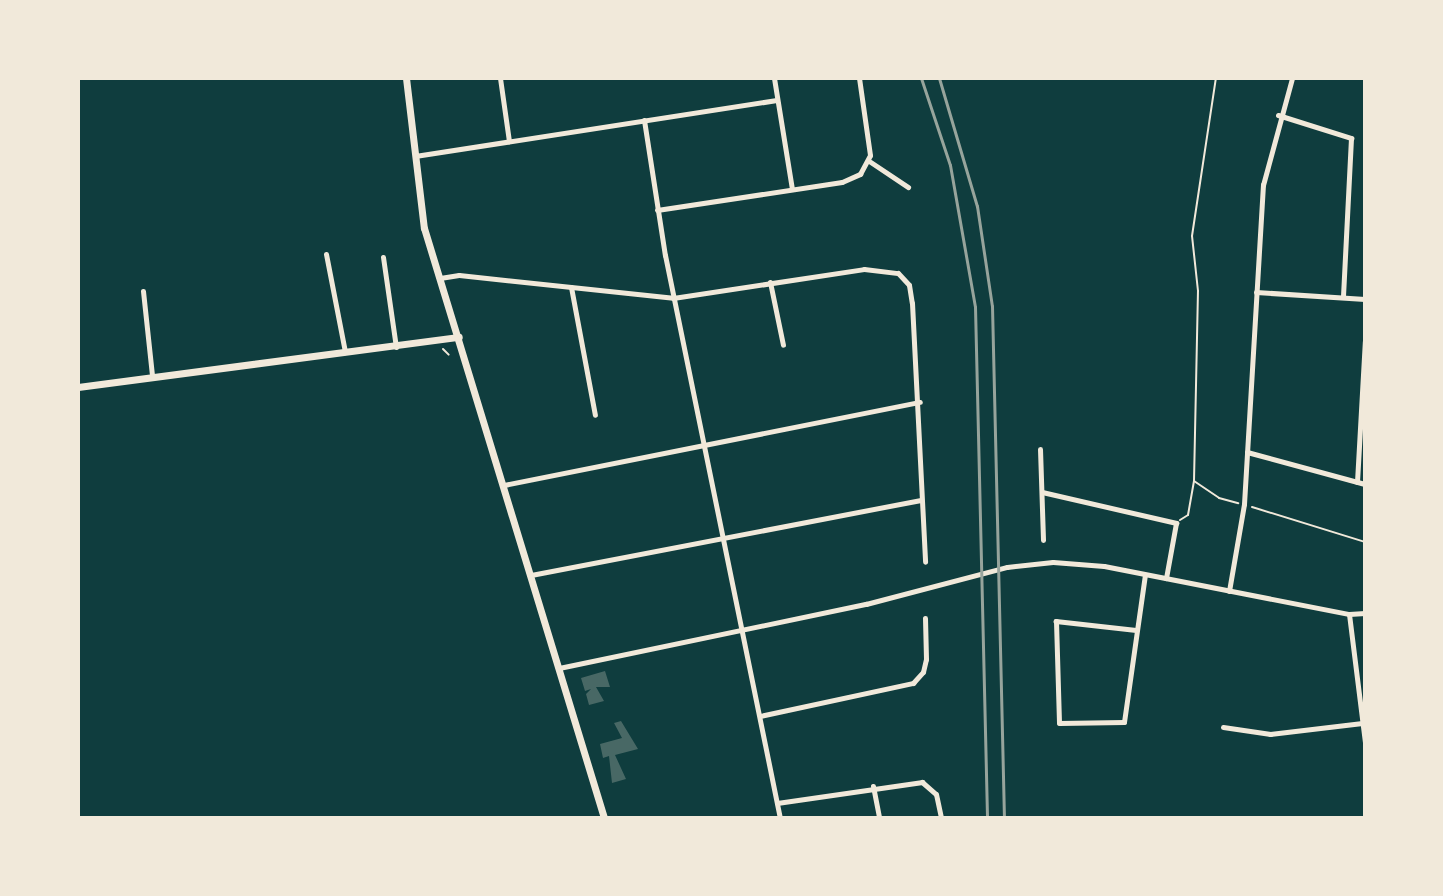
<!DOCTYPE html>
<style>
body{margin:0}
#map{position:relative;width:1443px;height:896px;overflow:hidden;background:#0f3d3e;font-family:Cabin,sans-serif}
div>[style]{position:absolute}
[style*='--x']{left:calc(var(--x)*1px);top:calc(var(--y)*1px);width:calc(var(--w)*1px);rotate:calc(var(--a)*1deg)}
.building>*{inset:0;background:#486865}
.path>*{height:2px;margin:-1px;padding:0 1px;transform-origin:1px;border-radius:1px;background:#f1e9da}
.minor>*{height:5px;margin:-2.5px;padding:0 2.5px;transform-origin:2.5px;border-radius:2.5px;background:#f1e9da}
.tertiary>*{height:7px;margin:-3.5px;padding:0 3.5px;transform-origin:3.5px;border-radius:3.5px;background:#f1e9da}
.secondary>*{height:7px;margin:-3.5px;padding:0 3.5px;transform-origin:3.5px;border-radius:3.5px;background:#f1e9da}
.rail>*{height:3px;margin:-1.5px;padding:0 1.5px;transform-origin:1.5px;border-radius:1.5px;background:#97a49c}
span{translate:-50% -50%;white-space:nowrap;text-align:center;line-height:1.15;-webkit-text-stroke:6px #f1e9da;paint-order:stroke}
.frame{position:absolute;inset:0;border:80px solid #f1e9da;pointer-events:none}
</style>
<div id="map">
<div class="building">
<i style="clip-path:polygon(605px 671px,610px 687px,596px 687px,604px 701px,589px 705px,586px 694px,591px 689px,585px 691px,581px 678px)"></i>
<i style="clip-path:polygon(621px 721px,638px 749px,615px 755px,626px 779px,612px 783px,609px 756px,603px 758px,600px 744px,622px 738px,614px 723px)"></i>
</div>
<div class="path">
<i style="--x:443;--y:349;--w:8;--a:45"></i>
<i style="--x:1194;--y:481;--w:190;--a:-88.8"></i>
<i style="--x:1198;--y:291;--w:55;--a:-96.2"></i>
<i style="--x:1192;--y:236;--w:160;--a:-81.4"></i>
<i style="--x:1252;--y:507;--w:118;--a:17.2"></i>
<i style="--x:1180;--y:520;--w:9;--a:-32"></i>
<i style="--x:1188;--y:515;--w:35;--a:-80"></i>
<i style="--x:1194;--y:481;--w:30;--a:34"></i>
<i style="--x:1219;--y:498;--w:20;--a:15"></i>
</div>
<div class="minor">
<i style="--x:500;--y:78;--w:64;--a:81.9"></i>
<i style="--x:774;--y:78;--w:112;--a:80.8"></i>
<i style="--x:1278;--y:115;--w:77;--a:17.5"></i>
<i style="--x:1351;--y:138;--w:159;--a:92.9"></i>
<i style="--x:644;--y:120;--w:137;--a:81.2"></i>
<i style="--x:665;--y:255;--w:575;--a:78.46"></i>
<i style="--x:415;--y:156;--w:366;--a:-8.8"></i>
<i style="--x:869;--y:161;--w:47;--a:33.7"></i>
<i style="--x:657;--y:210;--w:187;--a:-8.6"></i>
<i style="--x:842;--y:182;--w:20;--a:-24"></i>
<i style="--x:860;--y:174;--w:21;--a:-62"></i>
<i style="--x:870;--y:155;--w:78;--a:-98.1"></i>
<i style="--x:326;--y:254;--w:100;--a:79"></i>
<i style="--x:383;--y:257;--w:91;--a:81.8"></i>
<i style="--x:440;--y:278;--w:19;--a:-9"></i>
<i style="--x:459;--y:275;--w:215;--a:6.1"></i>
<i style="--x:673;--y:298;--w:193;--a:-8.6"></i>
<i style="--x:864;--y:269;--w:34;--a:7"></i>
<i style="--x:898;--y:273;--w:16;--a:47"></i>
<i style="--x:909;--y:285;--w:18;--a:81"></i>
<i style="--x:912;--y:303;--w:259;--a:87.1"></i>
<i style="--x:770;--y:282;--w:64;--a:78.3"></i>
<i style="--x:571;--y:287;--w:130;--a:79.4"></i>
<i style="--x:143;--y:291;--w:84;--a:83.9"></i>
<i style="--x:1256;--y:292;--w:109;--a:3.7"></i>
<i style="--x:1040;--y:449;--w:91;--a:88.1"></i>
<i style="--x:1247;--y:452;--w:122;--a:15.2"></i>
<i style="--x:1357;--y:482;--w:141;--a:-86.8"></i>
<i style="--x:504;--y:485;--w:424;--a:-11.3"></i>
<i style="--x:1042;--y:492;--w:138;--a:13"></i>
<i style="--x:1176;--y:523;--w:56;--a:100.3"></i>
<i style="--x:531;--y:575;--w:397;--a:-10.9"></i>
<i style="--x:1229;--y:591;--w:88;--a:-80.2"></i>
<i style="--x:1244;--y:504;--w:320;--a:-86.6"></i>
<i style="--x:1263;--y:185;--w:111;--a:-74.8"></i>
<i style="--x:1349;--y:614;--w:129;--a:82.9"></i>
<i style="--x:1136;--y:630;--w:81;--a:-173.6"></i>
<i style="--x:1056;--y:621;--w:102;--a:88.3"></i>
<i style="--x:1059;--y:723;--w:65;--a:-0.9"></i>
<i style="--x:1124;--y:722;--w:148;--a:-81.9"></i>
<i style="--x:559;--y:668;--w:314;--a:-11.8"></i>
<i style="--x:866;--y:604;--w:146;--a:-14.7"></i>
<i style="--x:1007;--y:567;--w:46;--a:-6.2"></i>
<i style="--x:1053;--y:562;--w:51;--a:4.5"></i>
<i style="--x:1104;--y:566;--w:250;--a:11.1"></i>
<i style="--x:1349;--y:614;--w:16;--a:-4"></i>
<i style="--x:760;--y:716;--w:157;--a:-12.2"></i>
<i style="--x:913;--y:683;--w:15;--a:-48"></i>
<i style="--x:923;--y:672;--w:13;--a:-77"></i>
<i style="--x:926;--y:659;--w:41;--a:-91.4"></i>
<i style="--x:1223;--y:727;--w:48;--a:8.5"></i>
<i style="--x:1270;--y:734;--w:93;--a:-6.8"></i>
<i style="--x:873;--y:786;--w:33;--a:79"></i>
<i style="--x:777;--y:803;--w:147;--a:-8.2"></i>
<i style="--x:922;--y:782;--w:18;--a:41"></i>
<i style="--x:936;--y:794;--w:25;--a:78"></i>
</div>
<div class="tertiary">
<i style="--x:78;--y:387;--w:384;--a:-7.5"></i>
</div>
<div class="secondary">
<i style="--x:406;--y:78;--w:151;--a:83.2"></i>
<i style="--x:424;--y:228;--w:617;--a:73.03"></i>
</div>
<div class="rail">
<i style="--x:921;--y:78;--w:92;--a:71.6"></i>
<i style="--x:950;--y:165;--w:144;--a:80"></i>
<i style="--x:975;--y:307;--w:511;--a:88.65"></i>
<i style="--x:939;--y:78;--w:134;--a:73.5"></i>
<i style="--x:977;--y:206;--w:101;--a:81.5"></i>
<i style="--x:992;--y:306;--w:512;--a:88.66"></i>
</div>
<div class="frame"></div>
</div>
